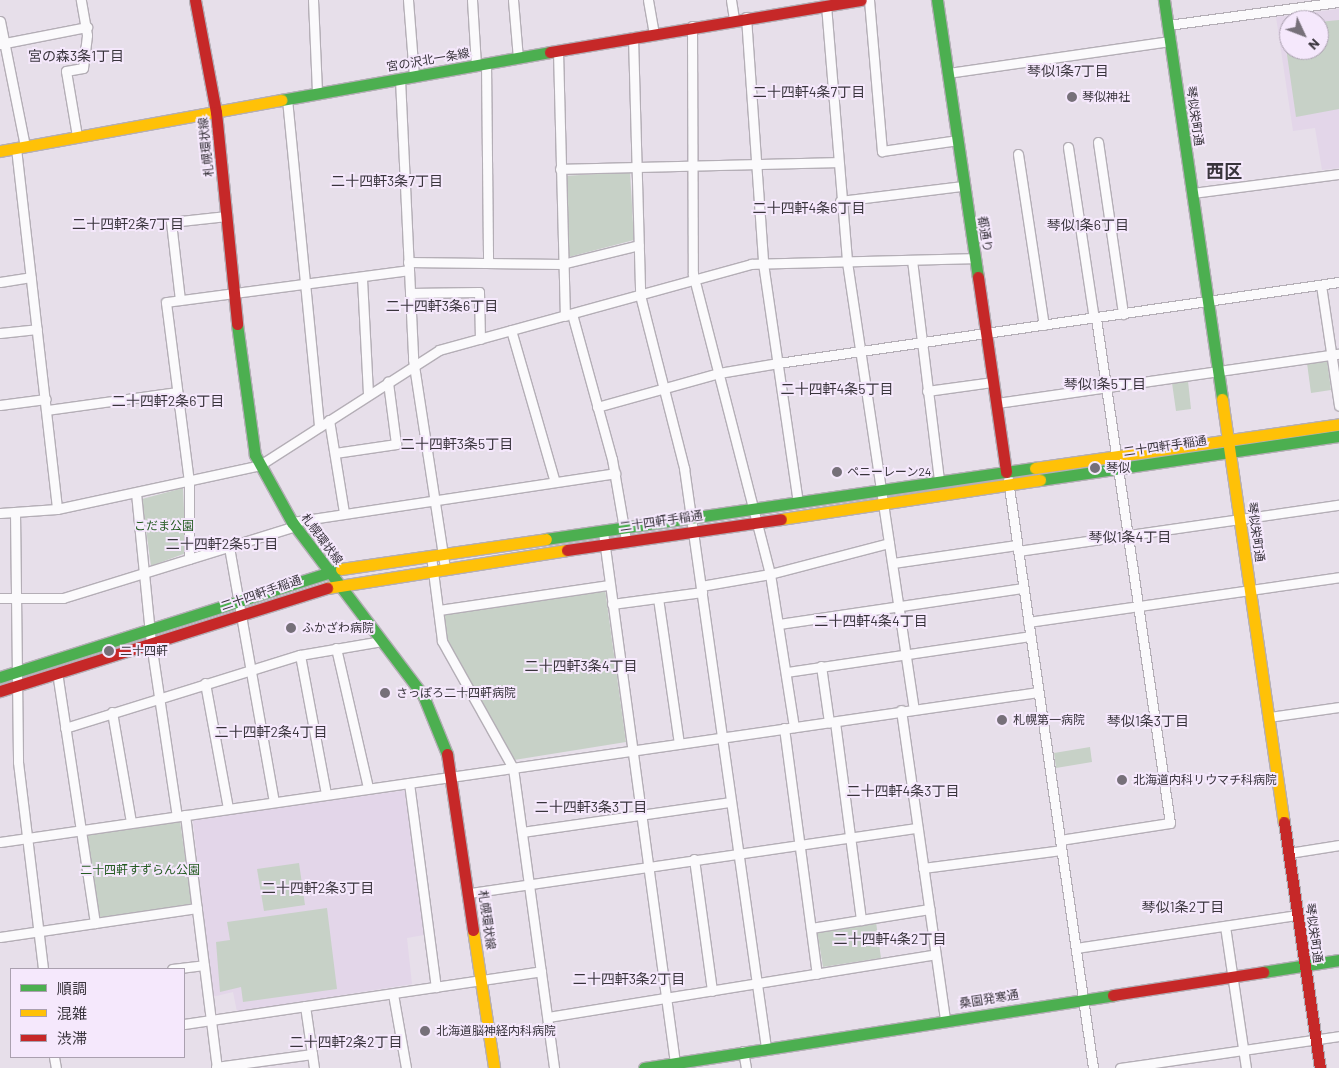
<!DOCTYPE html>
<meta charset="utf-8">
<style>
body{margin:0}
#map{position:relative;width:1339px;height:1068px;overflow:hidden;background:#e7dfea;font-family:Barlow,"Noto Sans JP",sans-serif}
div>[style]{position:absolute}
[style*='--x']{left:calc(var(--x)*1px);top:calc(var(--y)*1px);width:calc(var(--w)*1px);rotate:calc(var(--a)*1deg)}
.built>*{inset:0;background:#e3d6e9}
.green>*{inset:0;background:#c7d1c7}
.roads{filter:drop-shadow(1px 0 #b4aeb6) drop-shadow(-1px 0 #b4aeb6) drop-shadow(0 1px #b4aeb6) drop-shadow(0 -1px #b4aeb6)}
.street>*{height:9px;margin:-4.5px;padding:0 4.5px;transform-origin:4.5px;border-radius:4.5px;background:#fbfafc}
.fast>*{height:11px;margin:-5.5px;padding:0 5.5px;transform-origin:5.5px;border-radius:5.5px;background:#4caf50}
.slow>*{height:11px;margin:-5.5px;padding:0 5.5px;transform-origin:5.5px;border-radius:5.5px;background:#ffc107}
.jam>*{height:11px;margin:-5.5px;padding:0 5.5px;transform-origin:5.5px;border-radius:5.5px;background:#c62828}
.dots>*{width:14px;height:14px;translate:-50% -50%;box-sizing:border-box;border:2px solid #f5e8fc;border-radius:50%}
span{translate:-50% -50%;white-space:nowrap;text-align:center;line-height:1.15;-webkit-text-stroke:4px #f5e8fc;paint-order:stroke}
.street-label{font-size:12px;color:#39343c}
.poi-label{font-size:12px;color:#39343c}
.left{translate:0 -50%;text-align:left}
.park-label{font-size:12px;color:#245b21}
.neighbourhood-label{font-size:14px;color:#39343c}
.district-label{font-size:18px;color:#39343c;font-weight:700}
.legend{position:absolute;left:10px;top:968px;width:175px;height:90px;box-sizing:border-box;background:#f5e8fc;border:1px solid #aaa0af;margin:0;padding:6px 9px;list-style:none;font-size:15px;color:#39343c}
.legend li{display:flex;align-items:center;gap:10px;height:25px}
.legend b{width:25px;border:1px solid #aaa0af}
.north{position:absolute;left:1279px;top:10px;width:50px;height:50px;box-sizing:border-box;background:#f5e8fc;border:1px solid #aaa0af;border-radius:50%;rotate:133deg;font-size:14px;font-weight:700;line-height:20px;text-align:center;color:#39343c}
.north::after{content:'';display:block;margin:auto;width:18px;height:22px;background:#767079;clip-path:polygon(50% 0,100% 100%,50% 72%,0 100%)}
</style>
<div id="map">
<div class="built">
<i style="clip-path:polygon(evenodd,1339px 9px,1339px 168px,1322px 170px,1315px 128px,1293px 131px,1276px 17px,1339px 9px,1289px 20px,1319px 20px,1319px 50px,1289px 50px,1289px 20px)"></i>
<i style="clip-path:polygon(407px 790px,424px 935px,407px 938px,412px 984px,237px 1012px,233px 992px,212px 997px,193px 820px)"></i>
</div>
<div class="green">
<i style="clip-path:polygon(1339px 20px,1339px 109px,1296px 117px,1283px 27px,1289px 26px,1289px 50px,1319px 50px,1319px 22px)"></i>
<i style="clip-path:polygon(630px 172px,634px 240px,569px 257px,564px 176px)"></i>
<i style="clip-path:polygon(1327px 360px,1331px 390px,1311px 393px,1307px 363px)"></i>
<i style="clip-path:polygon(1188px 381px,1191px 409px,1176px 411px,1172px 383px)"></i>
<i style="clip-path:polygon(183px 488px,186px 553px,151px 566px,142px 499px)"></i>
<i style="clip-path:polygon(605px 589px,626px 742px,514px 760px,447px 639px,443px 614px)"></i>
<i style="clip-path:polygon(1090px 747px,1092px 762px,1056px 768px,1054px 753px)"></i>
<i style="clip-path:polygon(180px 821px,192px 905px,100px 918px,86px 835px)"></i>
<i style="clip-path:polygon(299px 863px,305px 905px,264px 911px,257px 869px)"></i>
<i style="clip-path:polygon(327px 908px,337px 989px,243px 1002px,241px 987px,220px 992px,216px 942px,230px 940px,227px 922px)"></i>
<i style="clip-path:polygon(876px 922px,881px 958px,823px 967px,817px 931px)"></i>
</div>
<div class="roads">
<div class="street">
<i style="--x:313;--y:0;--w:93;--a:87.5"></i>
<i style="--x:408;--y:0;--w:76;--a:85.5"></i>
<i style="--x:472;--y:0;--w:65;--a:86.5"></i>
<i style="--x:513;--y:0;--w:58;--a:85.1"></i>
<i style="--x:648;--y:0;--w:34;--a:80"></i>
<i style="--x:731;--y:0;--w:19;--a:81"></i>
<i style="--x:869;--y:0;--w:152;--a:85.1"></i>
<i style="--x:882;--y:151;--w:77;--a:-8.2"></i>
<i style="--x:826;--y:5;--w:258;--a:85.3"></i>
<i style="--x:847;--y:262;--w:451;--a:81.5"></i>
<i style="--x:746;--y:17;--w:247;--a:86"></i>
<i style="--x:763;--y:263;--w:242;--a:81.7"></i>
<i style="--x:0;--y:21;--w:127;--a:78.7"></i>
<i style="--x:1168;--y:25;--w:173;--a:-7.7"></i>
<i style="--x:692;--y:26;--w:248;--a:89.8"></i>
<i style="--x:693;--y:274;--w:310;--a:75.6"></i>
<i style="--x:770;--y:574;--w:155;--a:81.1"></i>
<i style="--x:633;--y:37;--w:258;--a:88.4"></i>
<i style="--x:640;--y:295;--w:179;--a:75.7"></i>
<i style="--x:684;--y:468;--w:586;--a:81.95"></i>
<i style="--x:0;--y:44;--w:89;--a:-11.1"></i>
<i style="--x:558;--y:51;--w:265;--a:88.5"></i>
<i style="--x:486;--y:63;--w:200;--a:89.4"></i>
<i style="--x:948;--y:73;--w:225;--a:-8.2"></i>
<i style="--x:400;--y:79;--w:280;--a:87.3"></i>
<i style="--x:413;--y:359;--w:210;--a:81.3"></i>
<i style="--x:287;--y:99;--w:329;--a:84.4"></i>
<i style="--x:77;--y:136;--w:66;--a:-99.6"></i>
<i style="--x:66;--y:71;--w:17;--a:-10"></i>
<i style="--x:83;--y:68;--w:33;--a:-83"></i>
<i style="--x:87;--y:35;--w:36;--a:-100"></i>
<i style="--x:1098;--y:142;--w:174;--a:81.7"></i>
<i style="--x:1068;--y:147;--w:173;--a:81.4"></i>
<i style="--x:16;--y:148;--w:363;--a:83.5"></i>
<i style="--x:1018;--y:154;--w:173;--a:81.4"></i>
<i style="--x:560;--y:169;--w:277;--a:-1.4"></i>
<i style="--x:1193;--y:193;--w:147;--a:-7.4"></i>
<i style="--x:840;--y:201;--w:124;--a:-7"></i>
<i style="--x:912;--y:260;--w:223;--a:83"></i>
<i style="--x:408;--y:262;--w:154;--a:0.7"></i>
<i style="--x:562;--y:264;--w:79;--a:-13.9"></i>
<i style="--x:362;--y:279;--w:116;--a:87"></i>
<i style="--x:0;--y:282;--w:31;--a:-9"></i>
<i style="--x:1321;--y:285;--w:122;--a:81.5"></i>
<i style="--x:410;--y:293;--w:69;--a:-0.8"></i>
<i style="--x:479;--y:292;--w:47;--a:88.8"></i>
<i style="--x:180;--y:300;--w:79;--a:-96.6"></i>
<i style="--x:171;--y:222;--w:56;--a:-6.1"></i>
<i style="--x:572;--y:314;--w:150;--a:74.6"></i>
<i style="--x:612;--y:459;--w:82;--a:80.2"></i>
<i style="--x:511;--y:330;--w:158;--a:73.9"></i>
<i style="--x:0;--y:333;--w:37;--a:-6"></i>
<i style="--x:927;--y:391;--w:67;--a:-7.8"></i>
<i style="--x:997;--y:403;--w:345;--a:-8.2"></i>
<i style="--x:0;--y:405;--w:46;--a:-7.4"></i>
<i style="--x:597;--y:407;--w:127;--a:-15.6"></i>
<i style="--x:719;--y:373;--w:60;--a:-9.6"></i>
<i style="--x:778;--y:363;--w:567;--a:-8.22"></i>
<i style="--x:47;--y:410;--w:131;--a:-7.9"></i>
<i style="--x:329;--y:420;--w:94;--a:80.8"></i>
<i style="--x:335;--y:453;--w:62;--a:-8.4"></i>
<i style="--x:396;--y:444;--w:63;--a:-97.4"></i>
<i style="--x:1008;--y:480;--w:594;--a:81.77"></i>
<i style="--x:136;--y:493;--w:151;--a:84.3"></i>
<i style="--x:151;--y:643;--w:175;--a:81.5"></i>
<i style="--x:15;--y:512;--w:250;--a:89.3"></i>
<i style="--x:18;--y:762;--w:209;--a:83.1"></i>
<i style="--x:0;--y:513;--w:57;--a:-4"></i>
<i style="--x:57;--y:509;--w:208;--a:-12.2"></i>
<i style="--x:260;--y:465;--w:213;--a:-32.7"></i>
<i style="--x:439;--y:350;--w:324;--a:-15.4"></i>
<i style="--x:751;--y:264;--w:224;--a:-1.5"></i>
<i style="--x:292;--y:522;--w:327;--a:-8.6"></i>
<i style="--x:603;--y:532;--w:536;--a:82.28"></i>
<i style="--x:229;--y:547;--w:259;--a:80"></i>
<i style="--x:1018;--y:551;--w:324;--a:-8.2"></i>
<i style="--x:431;--y:556;--w:86;--a:82.6"></i>
<i style="--x:442;--y:641;--w:145;--a:60.8"></i>
<i style="--x:513;--y:768;--w:303;--a:82.2"></i>
<i style="--x:189;--y:559;--w:77;--a:-90"></i>
<i style="--x:189;--y:482;--w:181;--a:-97.3"></i>
<i style="--x:166;--y:302;--w:245;--a:-7.5"></i>
<i style="--x:893;--y:563;--w:125;--a:-8.3"></i>
<i style="--x:701;--y:586;--w:70;--a:-9.9"></i>
<i style="--x:770;--y:574;--w:123;--a:-14.6"></i>
<i style="--x:0;--y:598;--w:63;--a:0"></i>
<i style="--x:63;--y:598;--w:243;--a:-17.2"></i>
<i style="--x:658;--y:598;--w:147;--a:81.8"></i>
<i style="--x:612;--y:604;--w:91;--a:-7.6"></i>
<i style="--x:439;--y:610;--w:172;--a:-8.4"></i>
<i style="--x:1028;--y:622;--w:314;--a:-8.2"></i>
<i style="--x:779;--y:624;--w:247;--a:-8.4"></i>
<i style="--x:336;--y:648;--w:144;--a:77.1"></i>
<i style="--x:300;--y:655;--w:141;--a:79.4"></i>
<i style="--x:821;--y:666;--w:57;--a:81.9"></i>
<i style="--x:57;--y:672;--w:254;--a:81.4"></i>
<i style="--x:787;--y:672;--w:246;--a:-8.4"></i>
<i style="--x:205;--y:683;--w:127;--a:79.6"></i>
<i style="--x:901;--y:710;--w:313;--a:81.9"></i>
<i style="--x:112;--y:712;--w:112;--a:80.2"></i>
<i style="--x:1269;--y:717;--w:71;--a:-8.1"></i>
<i style="--x:835;--y:722;--w:200;--a:82.5"></i>
<i style="--x:65;--y:728;--w:246;--a:-17.3"></i>
<i style="--x:300;--y:655;--w:83;--a:-9.7"></i>
<i style="--x:784;--y:728;--w:248;--a:82.4"></i>
<i style="--x:409;--y:783;--w:206;--a:82.5"></i>
<i style="--x:185;--y:815;--w:255;--a:82.8"></i>
<i style="--x:522;--y:832;--w:211;--a:-8.2"></i>
<i style="--x:1060;--y:840;--w:111;--a:-8.8"></i>
<i style="--x:1170;--y:823;--w:510;--a:-98.34"></i>
<i style="--x:0;--y:842;--w:1049;--a:-8.22"></i>
<i style="--x:1289;--y:853;--w:51;--a:-9.1"></i>
<i style="--x:694;--y:859;--w:133;--a:82.2"></i>
<i style="--x:923;--y:868;--w:139;--a:-7.4"></i>
<i style="--x:470;--y:893;--w:452;--a:-8.3"></i>
<i style="--x:1225;--y:926;--w:144;--a:81.6"></i>
<i style="--x:811;--y:928;--w:120;--a:-9.1"></i>
<i style="--x:0;--y:937;--w:199;--a:-8.4"></i>
<i style="--x:1076;--y:948;--w:224;--a:-8.5"></i>
<i style="--x:172;--y:969;--w:32;--a:-7"></i>
<i style="--x:393;--y:994;--w:75;--a:80"></i>
<i style="--x:305;--y:1006;--w:63;--a:81.7"></i>
<i style="--x:548;--y:1017;--w:392;--a:-9.2"></i>
<i style="--x:184;--y:1024;--w:361;--a:-8.4"></i>
<i style="--x:743;--y:1051;--w:17;--a:80"></i>
<i style="--x:54;--y:1057;--w:11;--a:80"></i>
<i style="--x:216;--y:1067;--w:97;--a:-7.7"></i>
<i style="--x:1120;--y:1068;--w:221;--a:-8.3"></i>
</div>
<div class="fast">
<i style="--x:937;--y:0;--w:280;--a:81.6"></i>
<i style="--x:1164;--y:0;--w:403;--a:81.7"></i>
<i style="--x:281;--y:100;--w:273;--a:-10.1"></i>
<i style="--x:237;--y:324;--w:132;--a:82.2"></i>
<i style="--x:255;--y:455;--w:77;--a:61.1"></i>
<i style="--x:292;--y:522;--w:217;--a:52.9"></i>
<i style="--x:423;--y:695;--w:64;--a:67.9"></i>
<i style="--x:1040;--y:480;--w:302;--a:-8.4"></i>
<i style="--x:546;--y:539;--w:494;--a:-8.3"></i>
<i style="--x:0;--y:677;--w:358;--a:-17.6"></i>
<i style="--x:1263;--y:972;--w:77;--a:-9"></i>
<i style="--x:644;--y:1068;--w:475;--a:-8.8"></i>
</div>
<div class="slow">
<i style="--x:0;--y:151;--w:286;--a:-10.3"></i>
<i style="--x:1222;--y:399;--w:428;--a:81.7"></i>
<i style="--x:1035;--y:468;--w:307;--a:-8.2"></i>
<i style="--x:781;--y:519;--w:262;--a:-8.6"></i>
<i style="--x:341;--y:569;--w:207;--a:-8.3"></i>
<i style="--x:327;--y:588;--w:243;--a:-9"></i>
<i style="--x:473;--y:930;--w:140;--a:81.3"></i>
</div>
<div class="jam">
<i style="--x:195;--y:0;--w:114;--a:79.4"></i>
<i style="--x:216;--y:112;--w:213;--a:84.3"></i>
<i style="--x:550;--y:52;--w:315;--a:-9.5"></i>
<i style="--x:978;--y:277;--w:197;--a:81.8"></i>
<i style="--x:567;--y:550;--w:216;--a:-8.2"></i>
<i style="--x:0;--y:691;--w:343;--a:-17.5"></i>
<i style="--x:447;--y:754;--w:178;--a:81.6"></i>
<i style="--x:1284;--y:822;--w:249;--a:81.7"></i>
<i style="--x:1113;--y:995;--w:152;--a:-8.7"></i>
</div>
</div>
<div class="dots">
<i style="left:1072px;top:97px;background:#767079"></i>
<i style="left:1095px;top:468px;background:#767079"></i>
<i style="left:837px;top:472px;background:#767079"></i>
<i style="left:291px;top:628px;background:#767079"></i>
<i style="left:109px;top:651px;background:#767079"></i>
<i style="left:385px;top:693px;background:#767079"></i>
<i style="left:1002px;top:720px;background:#767079"></i>
<i style="left:1122px;top:780px;background:#767079"></i>
<i style="left:425px;top:1031px;background:#767079"></i>
</div>
<div class="street-label">
<span style="left:428px;top:60px;rotate:-10deg">宮の沢北一条線</span>
<span style="left:1195px;top:116px;rotate:82deg">琴似栄町通</span>
<span style="left:206px;top:147px;rotate:-96deg">札幌環状線</span>
<span style="left:985px;top:234px;rotate:81deg">都通り</span>
<span style="left:1165px;top:446px;rotate:-8deg">二十四軒手稲通</span>
<span style="left:661px;top:521px;rotate:-8deg">二十四軒手稲通</span>
<span style="left:1256px;top:532px;rotate:82deg">琴似栄町通</span>
<span style="left:322px;top:539px;rotate:53deg">札幌環状線</span>
<span style="left:261px;top:593px;rotate:-19deg">二十四軒手稲通</span>
<span style="left:487px;top:920px;rotate:82deg">札幌環状線</span>
<span style="left:1314px;top:933px;rotate:82deg">琴似栄町通</span>
<span style="left:989px;top:999px;rotate:-9deg">桑園発寒通</span>
</div>
<div class="poi-label">
<span class="left" style="left:1082px;top:97px">琴似神社</span>
<span class="left" style="left:1106px;top:468px">琴似</span>
<span class="left" style="left:847px;top:472px">ペニーレーン24</span>
<span class="left" style="left:302px;top:628px">ふかざわ病院</span>
<span class="left" style="left:120px;top:651px">二十四軒</span>
<span class="left" style="left:396px;top:693px">さっぽろ二十四軒病院</span>
<span class="left" style="left:1013px;top:720px">札幌第一病院</span>
<span class="left" style="left:1133px;top:780px">北海道内科リウマチ科病院</span>
<span class="left" style="left:436px;top:1031px">北海道脳神経内科病院</span>
</div>
<div class="park-label">
<span style="left:164px;top:526px">こだま公園</span>
<span style="left:140px;top:870px">二十四軒すずらん公園</span>
</div>
<div class="neighbourhood-label">
<span style="left:76px;top:56px">宮の森3条1丁目</span>
<span style="left:1068px;top:71px">琴似1条7丁目</span>
<span style="left:809px;top:92px">二十四軒4条7丁目</span>
<span style="left:387px;top:181px">二十四軒3条7丁目</span>
<span style="left:809px;top:208px">二十四軒4条6丁目</span>
<span style="left:128px;top:224px">二十四軒2条7丁目</span>
<span style="left:1088px;top:225px">琴似1条6丁目</span>
<span style="left:442px;top:306px">二十四軒3条6丁目</span>
<span style="left:1105px;top:384px">琴似1条5丁目</span>
<span style="left:837px;top:389px">二十四軒4条5丁目</span>
<span style="left:168px;top:401px">二十四軒2条6丁目</span>
<span style="left:457px;top:444px">二十四軒3条5丁目</span>
<span style="left:1130px;top:537px">琴似1条4丁目</span>
<span style="left:222px;top:544px">二十四軒2条5丁目</span>
<span style="left:871px;top:621px">二十四軒4条4丁目</span>
<span style="left:581px;top:666px">二十四軒3条4丁目</span>
<span style="left:1148px;top:721px">琴似1条3丁目</span>
<span style="left:271px;top:732px">二十四軒2条4丁目</span>
<span style="left:903px;top:791px">二十四軒4条3丁目</span>
<span style="left:591px;top:807px">二十四軒3条3丁目</span>
<span style="left:318px;top:888px">二十四軒2条3丁目</span>
<span style="left:1183px;top:907px">琴似1条2丁目</span>
<span style="left:890px;top:939px">二十四軒4条2丁目</span>
<span style="left:629px;top:979px">二十四軒3条2丁目</span>
<span style="left:346px;top:1042px">二十四軒2条2丁目</span>
</div>
<div class="district-label">
<span style="left:1224px;top:171px">西区</span>
</div>
<ul class="legend">
<li><b style="height:6px;background:#4caf50"></b>順調</li>
<li><b style="height:6px;background:#ffc107"></b>混雑</li>
<li><b style="height:6px;background:#c62828"></b>渋滞</li>
</ul>
<div class="north">N</div>
</div>
